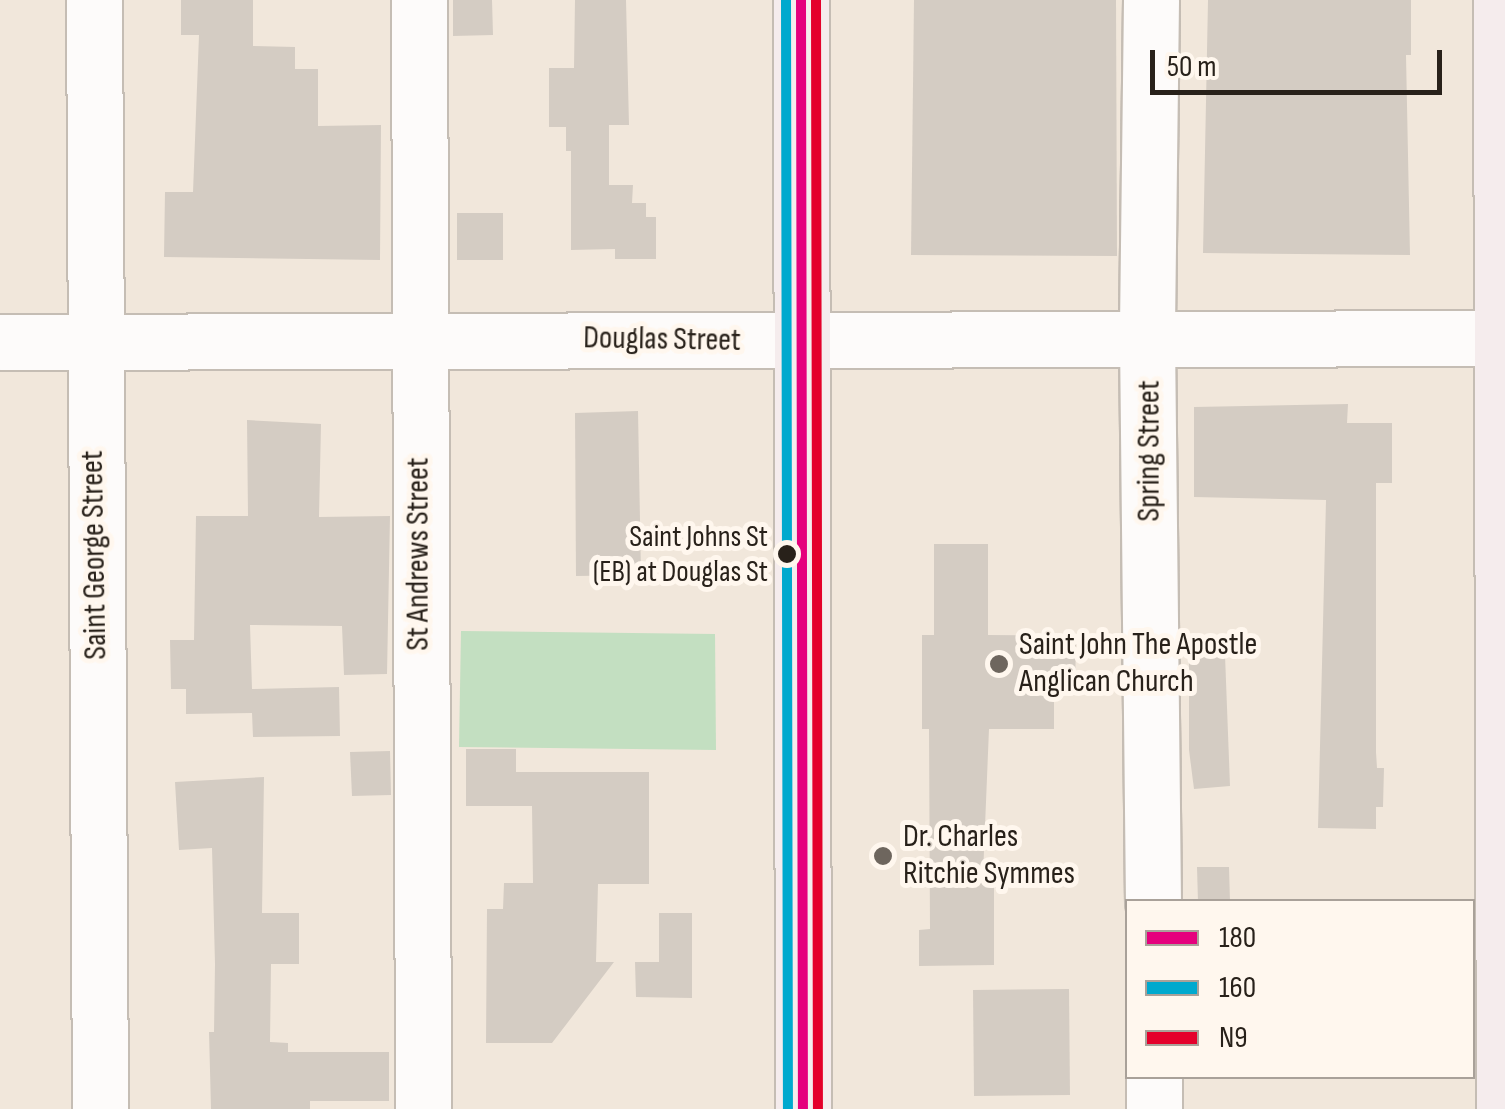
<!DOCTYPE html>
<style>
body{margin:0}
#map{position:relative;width:1505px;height:1109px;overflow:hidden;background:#f1e7db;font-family:"Sofia Sans Condensed",sans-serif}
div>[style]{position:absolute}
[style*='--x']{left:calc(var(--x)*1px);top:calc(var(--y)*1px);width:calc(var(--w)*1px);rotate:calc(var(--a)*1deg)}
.green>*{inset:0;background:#c3dfc1}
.building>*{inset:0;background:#d4ccc3}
.roads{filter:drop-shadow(2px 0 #c5bdb4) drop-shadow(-2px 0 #c5bdb4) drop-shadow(0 2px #c5bdb4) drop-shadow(0 -2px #c5bdb4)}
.minor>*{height:55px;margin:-27.5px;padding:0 27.5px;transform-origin:27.5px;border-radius:27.5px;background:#fdfbfa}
.major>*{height:55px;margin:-27.5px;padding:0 27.5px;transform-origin:27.5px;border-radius:27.5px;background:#f5eced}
.bus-1>*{height:10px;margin:-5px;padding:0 5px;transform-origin:5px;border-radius:5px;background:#e5007d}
.bus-2>*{height:10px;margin:-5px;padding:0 5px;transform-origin:5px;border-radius:5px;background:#00a9ce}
.bus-3>*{height:10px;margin:-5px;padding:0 5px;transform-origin:5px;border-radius:5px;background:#e4002b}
.dots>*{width:28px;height:28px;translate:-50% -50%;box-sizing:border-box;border:5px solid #fff7ee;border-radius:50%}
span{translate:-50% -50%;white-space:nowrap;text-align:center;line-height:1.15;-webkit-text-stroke:10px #fff7ee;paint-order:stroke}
.bus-label{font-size:30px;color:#28211a}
.right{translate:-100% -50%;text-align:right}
.street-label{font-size:32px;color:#28211a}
.poi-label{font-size:32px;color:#28211a}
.left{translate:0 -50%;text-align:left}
.legend{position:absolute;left:1125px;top:899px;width:350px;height:180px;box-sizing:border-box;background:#fff7ee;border:2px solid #a9a199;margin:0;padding:12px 18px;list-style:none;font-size:30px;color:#28211a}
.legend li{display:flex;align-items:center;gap:20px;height:50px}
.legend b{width:50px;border:2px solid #a9a199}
.scale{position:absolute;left:1150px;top:50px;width:292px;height:45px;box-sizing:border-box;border:5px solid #28211a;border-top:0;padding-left:12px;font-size:30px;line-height:35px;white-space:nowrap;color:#28211a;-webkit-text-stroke:8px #fff7ee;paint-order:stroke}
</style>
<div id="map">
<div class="green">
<i style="clip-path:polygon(461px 631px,715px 634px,716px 750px,459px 747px)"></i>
</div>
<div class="building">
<i style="clip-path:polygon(181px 0,253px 0,253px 46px,295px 47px,295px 69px,318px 69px,318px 126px,381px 125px,380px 260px,164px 257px,165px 192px,193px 192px,199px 35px,181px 35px)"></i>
<i style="clip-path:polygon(453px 0,492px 0,493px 35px,453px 36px)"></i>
<i style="clip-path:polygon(575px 0,626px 0,629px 125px,609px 125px,609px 185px,633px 185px,632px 203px,646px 203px,646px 217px,656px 217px,656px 259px,615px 259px,615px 249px,571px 250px,571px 151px,566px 151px,566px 127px,549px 127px,549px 68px,574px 68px)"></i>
<i style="clip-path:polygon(914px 0,1116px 0,1117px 256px,911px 255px)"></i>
<i style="clip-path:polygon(1208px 0,1411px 0,1411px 55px,1406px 55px,1410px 255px,1203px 253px)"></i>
<i style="clip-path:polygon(457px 213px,503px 213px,503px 260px,457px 260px)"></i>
<i style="clip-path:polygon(1348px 404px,1347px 423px,1392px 423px,1392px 483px,1376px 483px,1376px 752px,1377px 768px,1384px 768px,1383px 807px,1376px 807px,1376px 829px,1318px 828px,1326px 500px,1194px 497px,1194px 407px)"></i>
<i style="clip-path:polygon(638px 411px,641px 575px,576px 576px,575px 413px)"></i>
<i style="clip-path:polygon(247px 420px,321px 424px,319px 517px,390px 516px,387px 674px,344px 675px,342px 626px,250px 625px,252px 689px,339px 687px,340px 736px,253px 737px,252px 713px,186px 714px,186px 689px,171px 689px,170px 640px,194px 640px,196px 516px,248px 516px)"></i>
<i style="clip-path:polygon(934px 544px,988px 544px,988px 635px,1076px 636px,1075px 692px,1054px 692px,1054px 729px,989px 729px,983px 875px,994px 875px,994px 965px,919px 966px,919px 930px,930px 929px,929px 729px,922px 729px,922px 635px,934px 635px)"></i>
<i style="clip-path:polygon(1189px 654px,1225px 655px,1230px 786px,1194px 789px,1189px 750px)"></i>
<i style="clip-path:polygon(466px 749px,516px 749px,516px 772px,649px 772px,649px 884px,598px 884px,596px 962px,614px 962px,552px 1043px,486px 1043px,487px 909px,503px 909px,504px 883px,533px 883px,532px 806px,466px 806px)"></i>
<i style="clip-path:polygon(390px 751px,391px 795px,352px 796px,350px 752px)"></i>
<i style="clip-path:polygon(264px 777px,262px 913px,299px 913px,299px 964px,271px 964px,270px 1042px,288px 1043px,288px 1052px,389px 1052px,389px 1101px,310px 1101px,310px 1109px,211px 1109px,209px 1032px,214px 1032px,215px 964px,212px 848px,179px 850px,175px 782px)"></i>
<i style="clip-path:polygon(1197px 867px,1229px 867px,1230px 902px,1198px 902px)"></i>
<i style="clip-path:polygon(659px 913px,692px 913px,692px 998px,636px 997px,635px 962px,659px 962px)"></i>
<i style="clip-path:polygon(1069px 989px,1070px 1095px,974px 1096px,973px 990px)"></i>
</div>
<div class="roads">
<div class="minor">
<i style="--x:94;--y:0;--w:1109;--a:89.69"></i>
<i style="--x:419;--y:0;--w:1109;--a:89.79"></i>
<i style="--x:1151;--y:0;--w:338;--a:90.7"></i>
<i style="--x:1147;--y:338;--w:564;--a:89.39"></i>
<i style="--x:0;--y:342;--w:1505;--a:-0.15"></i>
<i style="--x:1154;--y:1076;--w:33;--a:90"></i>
</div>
<div class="major">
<i style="--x:801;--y:0;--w:1109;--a:89.9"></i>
<i style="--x:1501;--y:0;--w:1109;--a:89.85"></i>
</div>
</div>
<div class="bus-1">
<i style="--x:801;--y:0;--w:1109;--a:89.9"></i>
</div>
<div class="bus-2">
<i style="--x:786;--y:0;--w:1109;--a:89.9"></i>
</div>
<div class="bus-3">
<i style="--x:816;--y:0;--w:1109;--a:89.9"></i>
</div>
<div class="dots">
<i style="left:787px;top:554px;background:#28211a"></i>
<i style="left:999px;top:664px;background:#6e665e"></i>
<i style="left:883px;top:856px;background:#6e665e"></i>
</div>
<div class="bus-label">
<span class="right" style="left:768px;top:554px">Saint Johns St<br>(EB) at Douglas St</span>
</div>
<div class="street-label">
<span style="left:662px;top:340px;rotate:1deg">Douglas Street</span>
<span style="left:1150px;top:451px;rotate:-90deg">Spring Street</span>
<span style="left:419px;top:554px;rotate:-90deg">St Andrews Street</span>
<span style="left:95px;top:555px;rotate:-91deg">Saint George Street</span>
</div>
<div class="poi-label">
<span class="left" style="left:1019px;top:664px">Saint John The Apostle<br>Anglican Church</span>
<span class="left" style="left:903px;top:856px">Dr. Charles<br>Ritchie Symmes</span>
</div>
<ul class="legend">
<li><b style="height:12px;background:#e5007d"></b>180</li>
<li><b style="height:12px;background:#00a9ce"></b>160</li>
<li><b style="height:12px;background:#e4002b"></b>N9</li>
</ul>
<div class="scale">50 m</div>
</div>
